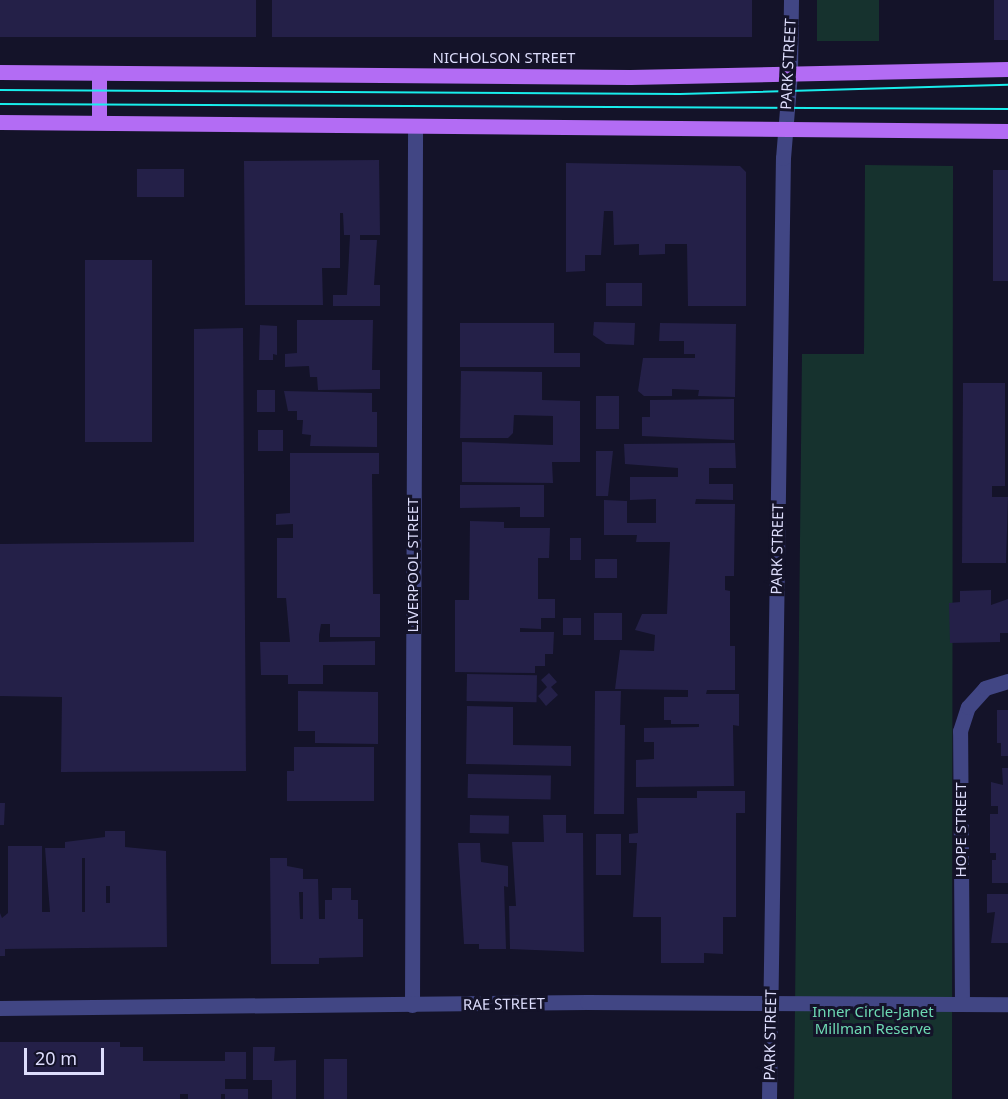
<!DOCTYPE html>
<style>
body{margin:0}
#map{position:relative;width:1008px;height:1099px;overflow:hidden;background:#141329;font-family:"Noto Sans",sans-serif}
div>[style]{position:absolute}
.green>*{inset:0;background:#16322e;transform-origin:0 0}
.building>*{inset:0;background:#242048;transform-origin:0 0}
.minor>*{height:15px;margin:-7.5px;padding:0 7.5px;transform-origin:7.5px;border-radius:7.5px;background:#414684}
.major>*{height:15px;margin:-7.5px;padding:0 7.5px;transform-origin:7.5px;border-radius:7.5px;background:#b36cf4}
.tram>*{height:1.5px;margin:-0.75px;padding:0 0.75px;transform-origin:0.75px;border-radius:0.75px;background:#18edec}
span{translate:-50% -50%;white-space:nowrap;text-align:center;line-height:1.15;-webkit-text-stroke:6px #141329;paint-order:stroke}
.street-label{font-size:15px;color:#ddddfc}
.park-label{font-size:15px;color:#6dd8b2}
.scale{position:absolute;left:24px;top:1048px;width:80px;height:27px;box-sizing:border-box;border:3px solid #ddddfc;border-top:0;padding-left:8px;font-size:18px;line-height:21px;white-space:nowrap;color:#ddddfc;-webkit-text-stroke:4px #141329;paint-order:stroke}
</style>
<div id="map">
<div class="green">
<div style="left:817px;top:0;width:62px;height:41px"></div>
<div style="clip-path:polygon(865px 165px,953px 166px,952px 1099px,794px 1099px,802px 354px,864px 354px)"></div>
</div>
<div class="building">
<div style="left:0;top:0;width:256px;height:37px"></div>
<div style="left:272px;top:0;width:480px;height:37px"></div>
<div style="left:994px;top:0;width:14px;height:40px"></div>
<div style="clip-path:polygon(379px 160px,380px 235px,360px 235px,360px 240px,377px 240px,374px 285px,380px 285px,380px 306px,333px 306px,333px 295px,347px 295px,350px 235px,344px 235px,343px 213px,340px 213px,340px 268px,322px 268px,323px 305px,245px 305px,244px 161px)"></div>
<div style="clip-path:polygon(566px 163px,740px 166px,746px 172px,746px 306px,688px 306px,687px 244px,665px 244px,665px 254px,639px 255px,639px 244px,614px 245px,613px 211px,604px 211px,601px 255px,585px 255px,585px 271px,566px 272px)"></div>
<div style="left:137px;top:169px;width:47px;height:28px"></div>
<div style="left:993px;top:170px;width:15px;height:111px"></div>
<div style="left:85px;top:260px;width:67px;height:182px"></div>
<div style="left:606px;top:283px;width:36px;height:23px"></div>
<div style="clip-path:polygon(297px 320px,373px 320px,372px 370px,380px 370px,380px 389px,318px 390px,317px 377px,310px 377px,309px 366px,285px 367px,285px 354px,297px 353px)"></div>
<div style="clip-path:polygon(594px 322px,635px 323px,634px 345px,606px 344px,593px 335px)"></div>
<div style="clip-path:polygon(460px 323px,554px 323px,554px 353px,580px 353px,580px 367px,460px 367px)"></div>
<div style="clip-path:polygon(660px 323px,736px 324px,735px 397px,698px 396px,699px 390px,672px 389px,672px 396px,644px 396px,638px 391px,643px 358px,695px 358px,695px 354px,684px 354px,684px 341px,659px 341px)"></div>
<div style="clip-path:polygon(260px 325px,277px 326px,277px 355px,273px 354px,273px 360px,259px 360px)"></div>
<div style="clip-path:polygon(243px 328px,246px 771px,61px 772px,62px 697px,0 696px,0 544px,194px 542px,194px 329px)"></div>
<div style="clip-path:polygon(461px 371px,542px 372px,542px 400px,580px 401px,580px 462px,552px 462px,553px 483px,462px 482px,462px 442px,553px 445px,553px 416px,514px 415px,513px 433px,508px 438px,460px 438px)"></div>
<div style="clip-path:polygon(963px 383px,1005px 383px,1005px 486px,992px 486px,992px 497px,1008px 497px,1006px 563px,962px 563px)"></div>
<div style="left:257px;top:390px;width:18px;height:22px"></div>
<div style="clip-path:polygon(284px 391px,372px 393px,372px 412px,377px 412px,377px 447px,310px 446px,311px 435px,302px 434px,303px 420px,297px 420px,297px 411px,288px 411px)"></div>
<div style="left:596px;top:396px;width:23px;height:33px"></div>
<div style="clip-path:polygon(734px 399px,734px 440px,642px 436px,642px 417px,650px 417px,650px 400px)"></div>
<div style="left:258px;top:430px;width:25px;height:21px"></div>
<div style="clip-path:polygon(735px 443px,736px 468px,709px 468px,709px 484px,733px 484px,733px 500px,696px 499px,695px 504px,735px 504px,734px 576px,725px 576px,725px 590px,730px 591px,730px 646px,735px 646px,735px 690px,707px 690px,706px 694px,739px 694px,739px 726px,733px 725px,734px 786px,636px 787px,636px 760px,654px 759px,654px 742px,644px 742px,644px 728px,699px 727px,699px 724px,671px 724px,671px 720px,664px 720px,664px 697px,688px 697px,688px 690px,615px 689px,620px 650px,654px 651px,655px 635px,635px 630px,642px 614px,667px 614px,670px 542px,636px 542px,637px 535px,604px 535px,604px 500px,627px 501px,627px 523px,656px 523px,656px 499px,630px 500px,630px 477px,678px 477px,678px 468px,625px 464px,624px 444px)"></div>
<div style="clip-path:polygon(596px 451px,613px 451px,608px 496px,596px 496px)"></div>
<div style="clip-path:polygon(290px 453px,379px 453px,379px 474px,372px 474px,373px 594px,380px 594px,380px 637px,330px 637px,330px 624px,321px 624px,319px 635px,319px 642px,375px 641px,375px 665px,323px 665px,323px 684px,288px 684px,288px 675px,261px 675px,260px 642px,290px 642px,286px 598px,277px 598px,277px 538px,293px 538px,293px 524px,276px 525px,276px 514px,290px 513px)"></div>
<div style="clip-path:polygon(460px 485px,544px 485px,544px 517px,520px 517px,520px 507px,460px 508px)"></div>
<div style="clip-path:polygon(470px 521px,504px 522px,504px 528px,550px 528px,549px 558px,538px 558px,538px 599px,555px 599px,555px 618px,541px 618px,541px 629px,520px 628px,520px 632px,554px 632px,553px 654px,545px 654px,545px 666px,535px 666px,535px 673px,455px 672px,455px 600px,469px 600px)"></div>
<div style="left:570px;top:538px;width:11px;height:22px"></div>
<div style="left:595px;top:559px;width:22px;height:19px"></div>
<div style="clip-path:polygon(991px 590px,991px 605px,1008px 599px,1008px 633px,1000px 633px,1000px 642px,950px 643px,949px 603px,960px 602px,960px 591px)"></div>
<div style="left:594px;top:613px;width:28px;height:27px"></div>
<div style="left:563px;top:618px;width:18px;height:17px"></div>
<div style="clip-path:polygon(549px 673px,557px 682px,551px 687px,558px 695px,546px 706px,538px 696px,547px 687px,541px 680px)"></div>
<div style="left:467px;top:674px;width:70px;height:27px;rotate:1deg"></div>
<div style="clip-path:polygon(298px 691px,378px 692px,378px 744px,315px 743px,315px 731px,298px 731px)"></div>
<div style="clip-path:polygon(595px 691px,621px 691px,620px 725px,625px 725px,624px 814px,594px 814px)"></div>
<div style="clip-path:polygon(467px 706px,513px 707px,513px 745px,571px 746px,571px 766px,466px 764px)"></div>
<div style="clip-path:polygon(997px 710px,1008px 710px,1008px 756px,1001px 756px,1001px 743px,997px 743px)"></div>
<div style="clip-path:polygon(294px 747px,374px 747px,374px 801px,287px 801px,287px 771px,294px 771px)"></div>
<div style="clip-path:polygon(1002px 768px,1008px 768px,1008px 883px,992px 883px,992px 860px,996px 860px,996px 853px,990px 853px,990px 814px,998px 814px,998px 806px,991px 806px,991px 782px,1003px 785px)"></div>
<div style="left:468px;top:774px;width:83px;height:24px;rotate:1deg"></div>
<div style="clip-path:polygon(697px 791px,745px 791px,745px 813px,736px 813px,736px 917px,723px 917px,723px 954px,704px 953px,704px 963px,661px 963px,661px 917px,633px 917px,637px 843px,629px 843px,629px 834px,638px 833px,637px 798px,697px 798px)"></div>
<div style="clip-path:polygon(0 803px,5px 803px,4px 825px,0 825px)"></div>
<div style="left:470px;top:815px;width:39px;height:18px;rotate:1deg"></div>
<div style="clip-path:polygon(543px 815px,566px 815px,566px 833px,583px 833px,584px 952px,510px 949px,509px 906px,516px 906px,512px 842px,544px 842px)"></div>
<div style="clip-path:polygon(evenodd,105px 831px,125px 831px,125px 847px,166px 851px,167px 947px,5px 949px,5px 956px,0 956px,0 913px,2px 918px,8px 913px,8px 846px,42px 846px,42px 912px,50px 912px,45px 848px,65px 848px,65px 842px,105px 837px,105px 831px,82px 858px,85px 858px,85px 912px,82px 912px,82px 858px,105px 831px,106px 886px,110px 886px,110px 903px,106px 903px,106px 886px)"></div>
<div style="left:596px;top:834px;width:25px;height:41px"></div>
<div style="clip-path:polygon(458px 843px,480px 843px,481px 862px,508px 866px,508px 887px,504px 886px,506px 949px,479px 949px,479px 944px,464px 944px)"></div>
<div style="clip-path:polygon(evenodd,270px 858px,287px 858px,287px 866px,303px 869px,303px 879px,318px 879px,319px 919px,325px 919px,325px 900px,332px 900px,332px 888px,351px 888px,351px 900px,358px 900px,358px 919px,363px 919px,363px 957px,319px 958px,319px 964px,271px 964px,270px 858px,299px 892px,303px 892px,303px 919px,300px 919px,299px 892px)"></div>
<div style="clip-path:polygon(987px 894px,1008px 894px,1008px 943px,991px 943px,995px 912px,987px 913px)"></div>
<div style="clip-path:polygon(0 1042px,120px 1042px,120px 1047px,143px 1047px,143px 1061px,225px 1061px,225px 1052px,246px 1052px,246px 1079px,225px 1079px,225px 1089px,248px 1089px,248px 1099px,225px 1099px,225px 1094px,221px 1094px,221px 1099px,188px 1099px,188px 1094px,180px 1094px,180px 1099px,0 1099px)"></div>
<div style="clip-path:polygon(253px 1047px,275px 1047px,274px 1061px,296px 1060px,296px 1099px,272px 1099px,272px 1080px,253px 1080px)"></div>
<div style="left:324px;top:1059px;width:23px;height:40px"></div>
</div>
<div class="minor">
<div style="left:962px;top:1004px;width:273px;rotate:-90.4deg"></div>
<div style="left:960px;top:731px;width:25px;rotate:-72deg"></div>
<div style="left:968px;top:707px;width:25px;rotate:-48deg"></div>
<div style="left:985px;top:688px;width:24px;rotate:-17deg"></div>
<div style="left:412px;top:1005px;width:879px;rotate:-89.8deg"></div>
<div style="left:0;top:1008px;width:587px;rotate:-0.59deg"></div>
<div style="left:587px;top:1002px;width:421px;rotate:0.3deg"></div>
<div style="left:769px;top:1099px;width:941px;rotate:-89.15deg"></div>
<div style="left:783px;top:158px;width:86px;rotate:-85.3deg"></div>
<div style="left:790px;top:72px;width:72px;rotate:-89.2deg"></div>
</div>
<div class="major">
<div style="left:0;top:72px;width:630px;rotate:0.45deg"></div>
<div style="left:630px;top:77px;width:378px;rotate:-1.2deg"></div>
<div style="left:99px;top:74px;width:48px;rotate:90deg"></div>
<div style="left:0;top:122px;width:1008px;rotate:0.51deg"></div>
</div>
<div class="tram">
<div style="left:0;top:90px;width:680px;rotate:0.34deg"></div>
<div style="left:680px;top:94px;width:328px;rotate:-1.6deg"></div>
<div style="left:0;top:104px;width:1008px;rotate:0.28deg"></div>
</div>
<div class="street-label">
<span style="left:504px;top:58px">NICHOLSON STREET</span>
<span style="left:788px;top:64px;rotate:-87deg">PARK STREET</span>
<span style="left:777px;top:549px;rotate:-89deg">PARK STREET</span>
<span style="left:413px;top:565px;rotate:-90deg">LIVERPOOL STREET</span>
<span style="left:961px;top:830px;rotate:-90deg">HOPE STREET</span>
<span style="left:504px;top:1004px;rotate:-1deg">RAE STREET</span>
<span style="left:770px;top:1035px;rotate:-89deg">PARK STREET</span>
</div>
<div class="park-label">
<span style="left:873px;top:1020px">Inner Circle-Janet<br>Millman Reserve</span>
</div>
<div class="scale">20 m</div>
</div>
